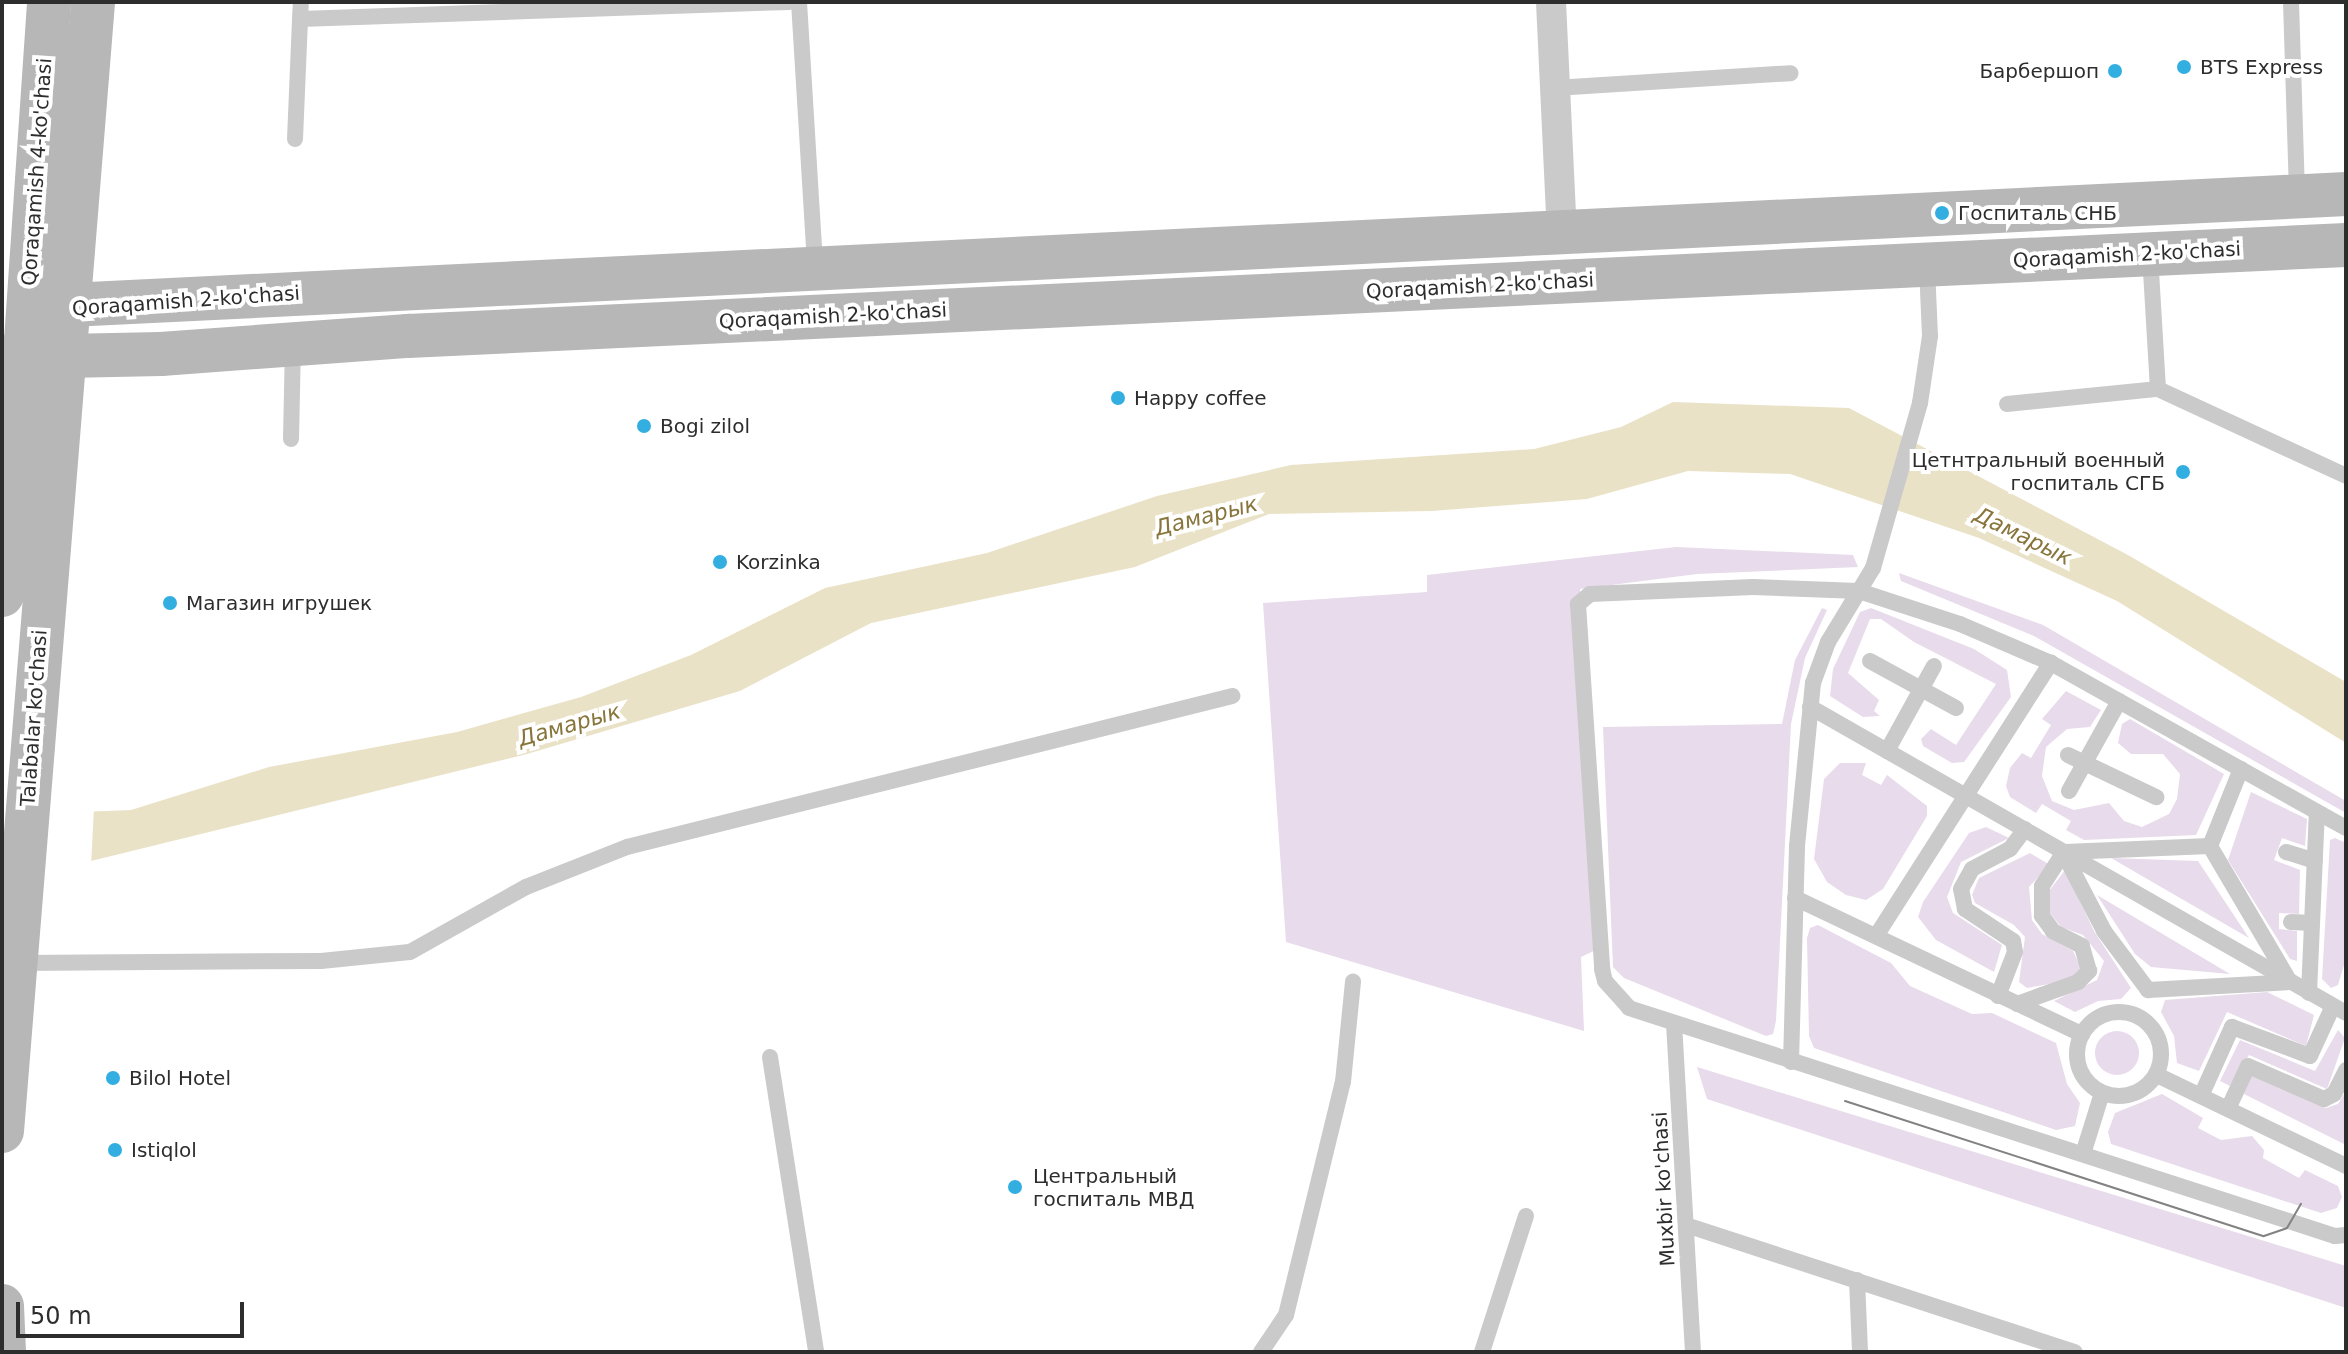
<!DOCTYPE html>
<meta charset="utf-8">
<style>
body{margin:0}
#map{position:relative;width:2348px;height:1354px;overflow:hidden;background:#fff;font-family:"DejaVu Sans",sans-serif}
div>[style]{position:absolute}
.green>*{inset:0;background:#e8dbeb}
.round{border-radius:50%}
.water>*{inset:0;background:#eae2c7}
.pier>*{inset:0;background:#fff;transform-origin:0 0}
.lane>*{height:16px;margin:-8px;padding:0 8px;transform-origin:8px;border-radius:8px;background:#cacaca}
.lane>.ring{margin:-8px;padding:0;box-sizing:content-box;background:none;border:16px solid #cacaca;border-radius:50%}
.street>*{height:30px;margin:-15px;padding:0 15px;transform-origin:15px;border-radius:15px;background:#cacaca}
.secondary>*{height:44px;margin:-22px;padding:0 22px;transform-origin:22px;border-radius:22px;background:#b7b7b7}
.tram>*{height:2px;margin:-1px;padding:0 1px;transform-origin:1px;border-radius:1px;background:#828282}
.dots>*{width:22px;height:22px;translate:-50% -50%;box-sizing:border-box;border:4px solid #fff;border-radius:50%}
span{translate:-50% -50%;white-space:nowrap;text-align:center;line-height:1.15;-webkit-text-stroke:8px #fff;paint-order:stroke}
.poi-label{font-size:20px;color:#2d2d2d}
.left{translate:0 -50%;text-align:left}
.right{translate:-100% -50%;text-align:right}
.street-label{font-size:20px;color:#2d2d2d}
.water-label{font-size:22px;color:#88753b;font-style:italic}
.frame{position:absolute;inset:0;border:4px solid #2d2d2d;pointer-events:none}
.scale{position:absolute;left:16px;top:1302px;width:228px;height:36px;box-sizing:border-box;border:4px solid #2d2d2d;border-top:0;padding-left:10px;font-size:24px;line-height:28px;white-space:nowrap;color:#2d2d2d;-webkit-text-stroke:6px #fff;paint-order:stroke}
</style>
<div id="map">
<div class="green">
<div style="clip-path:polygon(1676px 547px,1853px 555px,1858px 567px,1697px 574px,1580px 589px,1598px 949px,1581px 957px,1584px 1031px,1286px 942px,1263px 603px,1427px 592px,1427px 575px)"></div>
<div style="clip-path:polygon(1899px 573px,2043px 625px,2346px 801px,2346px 813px,2034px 636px,1901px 581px)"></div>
<div style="clip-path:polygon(1822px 608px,1827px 610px,1805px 658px,1791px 724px,1776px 1021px,1773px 1034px,1766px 1036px,1624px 978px,1613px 967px,1603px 727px,1782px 724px,1795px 660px)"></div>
<div style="clip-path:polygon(1871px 608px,1974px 649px,2007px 670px,2011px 697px,1964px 762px,1952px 763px,1923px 746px,1921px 739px,1931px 729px,1956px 745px,1996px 684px,1914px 642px,1881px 619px,1870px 619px,1848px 673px,1879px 700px,1874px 711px,1880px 716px,1863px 717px,1830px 696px,1833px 669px,1860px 612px)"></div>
<div style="clip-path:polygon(2066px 691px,2101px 710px,2090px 727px,2067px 729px,2046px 747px,2042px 776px,2052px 801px,2074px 810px,2109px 803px,2124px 821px,2142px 827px,2169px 814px,2177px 799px,2180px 774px,2163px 754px,2131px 754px,2118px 743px,2122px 724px,2130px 719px,2224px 774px,2196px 835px,2084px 840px,2066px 830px,2071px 821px,2042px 804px,2036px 813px,2010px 797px,2006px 786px,2010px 768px,2022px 753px,2031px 758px,2051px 725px,2042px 719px)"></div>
<div style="clip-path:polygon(1840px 763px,1866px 763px,1862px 775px,1881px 785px,1887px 775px,1927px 806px,1927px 816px,1883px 889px,1866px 900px,1846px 895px,1827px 882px,1814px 859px,1824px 779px)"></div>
<div style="clip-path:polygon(2251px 792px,2307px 819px,2305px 846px,2282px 838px,2274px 860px,2300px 870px,2299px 914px,2279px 913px,2279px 929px,2297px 931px,2297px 961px,2290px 959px,2228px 860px)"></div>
<div style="clip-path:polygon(1986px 827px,2009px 838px,1961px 862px,1947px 897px,1953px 913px,2002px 945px,1994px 972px,1936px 940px,1918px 917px,1923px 902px,1969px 833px)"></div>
<div style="clip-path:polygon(2335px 838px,2346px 843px,2346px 958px,2338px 985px,2331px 988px,2322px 979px,2330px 840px)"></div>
<div style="clip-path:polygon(2030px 853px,2050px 865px,2029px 887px,2032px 920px,2042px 934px,2073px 951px,2081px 968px,2072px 980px,2027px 988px,2019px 982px,2025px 937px,2014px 925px,1975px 903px,1972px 895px,1979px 878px)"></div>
<div style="clip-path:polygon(2111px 858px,2198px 861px,2249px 938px)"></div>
<div style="clip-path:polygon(2065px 870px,2094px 931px,2131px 988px,2121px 999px,2098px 1001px,2075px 1012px,2054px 1001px,2097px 980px,2104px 961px,2083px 935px,2061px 927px,2050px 913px,2049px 891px)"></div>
<div style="clip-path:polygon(2097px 895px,2230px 974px,2151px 967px,2135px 954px)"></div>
<div style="clip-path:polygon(1818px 925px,1891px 963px,1910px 986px,1972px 1014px,1992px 1013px,2056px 1043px,2067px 1084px,2080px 1103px,2075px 1126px,2056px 1130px,1814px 1048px,1809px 1036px,1807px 938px,1810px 928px)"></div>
<div style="clip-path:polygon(2267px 992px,2314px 1015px,2306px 1046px,2227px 1012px,2199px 1071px,2177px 1063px,2174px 1036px,2161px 1012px,2165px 1000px)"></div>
<div style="clip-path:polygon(2338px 1030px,2345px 1038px,2327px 1089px,2249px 1055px,2230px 1086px,2220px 1081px,2240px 1040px,2315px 1071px)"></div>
<div class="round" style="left:2095px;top:1031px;width:44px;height:44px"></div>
<div style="clip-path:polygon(1697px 1067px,2346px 1266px,2346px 1308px,1707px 1099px)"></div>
<div style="clip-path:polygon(2251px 1073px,2326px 1108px,2338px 1104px,2346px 1091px,2346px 1145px,2244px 1094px)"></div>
<div style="clip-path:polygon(2162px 1094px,2203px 1118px,2198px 1128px,2221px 1140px,2252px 1136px,2264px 1150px,2263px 1158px,2299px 1178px,2305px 1170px,2338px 1186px,2342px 1197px,2337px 1208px,2321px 1213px,2111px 1144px,2108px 1132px,2115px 1113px)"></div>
</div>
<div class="water">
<div style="clip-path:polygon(1673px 402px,1849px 408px,2128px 555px,2346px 682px,2346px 743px,2117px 601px,1979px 538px,1790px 474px,1688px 471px,1587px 499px,1432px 511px,1269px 514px,1135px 567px,871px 623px,740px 691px,527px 754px,91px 861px,2px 815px,131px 810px,269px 767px,457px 732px,581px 697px,691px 655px,825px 588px,987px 553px,1157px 496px,1291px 465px,1534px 449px,1621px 427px)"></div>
</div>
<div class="pier">
<div style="left:94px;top:808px;width:57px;height:92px;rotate:93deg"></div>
</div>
<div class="lane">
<div style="left:799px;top:2px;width:265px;rotate:86.5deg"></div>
<div style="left:2291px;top:2px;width:193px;rotate:88.2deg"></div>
<div style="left:300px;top:19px;width:17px;rotate:-87deg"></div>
<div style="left:1555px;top:88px;width:236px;rotate:-3.6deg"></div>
<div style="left:295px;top:139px;width:120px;rotate:-87.6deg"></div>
<div style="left:300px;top:19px;width:490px;rotate:-2deg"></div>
<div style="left:2158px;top:389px;width:207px;rotate:24.8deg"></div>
<div style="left:2007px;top:404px;width:152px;rotate:-5.7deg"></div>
<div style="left:2158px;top:389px;width:133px;rotate:-93.4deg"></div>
<div style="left:291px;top:439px;width:94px;rotate:-88.8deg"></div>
<div style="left:1870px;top:661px;width:98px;rotate:28.7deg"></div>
<div style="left:1810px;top:707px;width:617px;rotate:29.72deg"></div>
<div style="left:1887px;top:751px;width:97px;rotate:-61.1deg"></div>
<div style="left:2068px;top:755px;width:98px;rotate:25.5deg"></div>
<div style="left:2069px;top:791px;width:103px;rotate:-60.9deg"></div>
<div style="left:2346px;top:828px;width:338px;rotate:-150.8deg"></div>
<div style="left:2051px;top:663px;width:99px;rotate:-156.8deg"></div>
<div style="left:1960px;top:624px;width:106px;rotate:-161.9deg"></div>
<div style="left:1859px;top:591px;width:106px;rotate:-177.8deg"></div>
<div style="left:1753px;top:587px;width:163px;rotate:177.5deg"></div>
<div style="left:1590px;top:594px;width:16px;rotate:140deg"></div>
<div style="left:1578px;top:604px;width:366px;rotate:86.2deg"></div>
<div style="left:1602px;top:969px;width:12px;rotate:76deg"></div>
<div style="left:1605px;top:981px;width:36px;rotate:48deg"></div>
<div style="left:1629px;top:1008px;width:742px;rotate:17.9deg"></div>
<div style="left:2335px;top:1236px;width:11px;rotate:-5deg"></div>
<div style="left:2210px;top:846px;width:83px;rotate:-68.1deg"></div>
<div style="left:2065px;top:852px;width:145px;rotate:-2.4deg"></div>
<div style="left:2286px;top:852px;width:30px;rotate:17deg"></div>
<div style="left:2064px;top:854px;width:87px;rotate:62.5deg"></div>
<div style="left:2104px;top:931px;width:74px;rotate:53.3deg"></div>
<div style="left:1795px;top:898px;width:318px;rotate:25.4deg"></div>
<div style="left:2291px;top:922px;width:21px;rotate:3deg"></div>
<div style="left:1878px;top:933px;width:321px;rotate:-57.4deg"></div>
<div style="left:17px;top:963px;width:304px;rotate:-0.4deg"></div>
<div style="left:321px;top:961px;width:89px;rotate:-5.8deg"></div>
<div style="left:410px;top:952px;width:133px;rotate:-29.3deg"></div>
<div style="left:526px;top:887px;width:109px;rotate:-21.6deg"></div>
<div style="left:627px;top:847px;width:624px;rotate:-14.01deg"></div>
<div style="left:2148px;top:990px;width:142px;rotate:-3.2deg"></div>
<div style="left:2290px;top:982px;width:158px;rotate:-120.5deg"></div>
<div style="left:2309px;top:993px;width:181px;rotate:-87.5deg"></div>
<div style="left:1998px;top:996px;width:47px;rotate:-68.9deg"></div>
<div style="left:2015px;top:952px;width:11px;rotate:-100deg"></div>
<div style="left:2013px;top:941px;width:58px;rotate:-146.3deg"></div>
<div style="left:1965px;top:909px;width:20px;rotate:-101deg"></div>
<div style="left:1961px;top:889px;width:23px;rotate:-61deg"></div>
<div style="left:1972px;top:869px;width:43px;rotate:-27.8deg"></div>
<div style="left:2010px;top:849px;width:25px;rotate:-53deg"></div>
<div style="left:2017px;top:1004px;width:65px;rotate:-19.8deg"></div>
<div style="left:2078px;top:982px;width:16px;rotate:-45deg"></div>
<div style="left:2089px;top:971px;width:26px;rotate:-106deg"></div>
<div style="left:2082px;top:946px;width:33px;rotate:-153deg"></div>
<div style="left:2053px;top:931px;width:19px;rotate:-126deg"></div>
<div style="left:2042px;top:916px;width:30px;rotate:-90deg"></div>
<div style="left:2042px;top:886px;width:40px;rotate:-57.1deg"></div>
<div class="ring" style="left:2077px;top:1012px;width:68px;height:68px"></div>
<div style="left:1674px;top:1023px;width:330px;rotate:86.7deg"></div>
<div style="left:770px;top:1057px;width:299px;rotate:81.1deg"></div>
<div style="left:1791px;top:1062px;width:216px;rotate:-88.4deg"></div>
<div style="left:1797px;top:846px;width:164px;rotate:-84.4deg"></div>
<div style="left:1813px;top:683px;width:44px;rotate:-69.9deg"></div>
<div style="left:1828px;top:642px;width:87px;rotate:-58.7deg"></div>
<div style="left:1873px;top:568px;width:172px;rotate:-74.1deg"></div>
<div style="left:1920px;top:403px;width:68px;rotate:-81.5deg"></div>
<div style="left:1930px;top:336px;width:69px;rotate:-92.5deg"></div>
<div style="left:2157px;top:1075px;width:210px;rotate:25.7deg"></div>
<div style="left:2201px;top:1096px;width:76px;rotate:-65.8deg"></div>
<div style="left:2232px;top:1027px;width:83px;rotate:20.4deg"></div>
<div style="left:2310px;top:1056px;width:55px;rotate:-65.3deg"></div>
<div style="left:2228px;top:1109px;width:47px;rotate:-65.1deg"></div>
<div style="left:2248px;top:1066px;width:83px;rotate:23.5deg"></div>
<div style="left:2324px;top:1099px;width:11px;rotate:-27deg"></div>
<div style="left:2334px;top:1094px;width:27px;rotate:-63deg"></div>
<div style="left:2083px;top:1154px;width:64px;rotate:-72.7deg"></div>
<div style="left:1686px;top:1225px;width:409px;rotate:18.1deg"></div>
<div style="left:1857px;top:1280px;width:72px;rotate:87.6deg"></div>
<div style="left:1261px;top:1352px;width:45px;rotate:-56deg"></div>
<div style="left:1286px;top:1315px;width:240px;rotate:-76.3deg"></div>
<div style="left:1343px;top:1082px;width:101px;rotate:-84.3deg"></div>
<div style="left:1482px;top:1352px;width:143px;rotate:-72.1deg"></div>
</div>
<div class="street">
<div style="left:1551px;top:2px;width:230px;rotate:87.3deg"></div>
</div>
<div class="secondary">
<div style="left:26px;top:341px;width:56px;rotate:-39.9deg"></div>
<div style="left:69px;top:305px;width:2280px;rotate:-2.79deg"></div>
<div style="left:26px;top:341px;width:42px;rotate:21deg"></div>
<div style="left:65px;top:356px;width:96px;rotate:-1.2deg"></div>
<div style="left:161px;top:354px;width:248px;rotate:-4.2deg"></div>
<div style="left:408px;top:336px;width:1940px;rotate:-2.69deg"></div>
<div style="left:2px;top:595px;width:255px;rotate:-84.6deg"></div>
<div style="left:26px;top:341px;width:340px;rotate:-86.1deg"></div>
<div style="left:2px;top:1131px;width:1133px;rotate:-85.39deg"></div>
<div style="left:2px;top:1306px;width:46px;rotate:87.5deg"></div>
</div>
<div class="tram">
<div style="left:1845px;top:1101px;width:440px;rotate:17.9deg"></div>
<div style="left:2264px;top:1236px;width:24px;rotate:-19deg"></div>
<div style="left:2287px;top:1228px;width:28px;rotate:-60deg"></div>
</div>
<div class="dots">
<div style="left:2184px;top:67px;background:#33aee1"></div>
<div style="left:2115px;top:71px;background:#33aee1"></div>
<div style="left:1942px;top:213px;background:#33aee1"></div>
<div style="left:1118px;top:398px;background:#33aee1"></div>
<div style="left:644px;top:426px;background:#33aee1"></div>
<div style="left:2183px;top:472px;background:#33aee1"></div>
<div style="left:720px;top:562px;background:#33aee1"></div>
<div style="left:170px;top:603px;background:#33aee1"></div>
<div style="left:113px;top:1078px;background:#33aee1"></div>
<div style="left:115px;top:1150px;background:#33aee1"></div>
<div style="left:1015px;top:1187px;background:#33aee1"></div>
</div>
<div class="poi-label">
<span class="left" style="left:2200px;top:67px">BTS Express</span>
<span class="right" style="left:2099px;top:71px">Барбершоп</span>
<span class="left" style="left:1958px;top:213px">Госпиталь СНБ</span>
<span class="left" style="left:1134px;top:398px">Happy coffee</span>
<span class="left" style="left:660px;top:426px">Bogi zilol</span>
<span class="right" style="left:2165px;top:472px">Цетнтральный военный<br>госпиталь СГБ</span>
<span class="left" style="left:736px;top:562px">Korzinka</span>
<span class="left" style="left:186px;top:603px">Магазин игрушек</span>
<span class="left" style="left:129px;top:1078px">Bilol Hotel</span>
<span class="left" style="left:131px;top:1150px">Istiqlol</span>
<span class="left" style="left:1033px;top:1188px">Центральный<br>госпиталь МВД</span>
</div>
<div class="street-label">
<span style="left:37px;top:172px;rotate:-86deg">Qoraqamish 4-ko'chasi</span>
<span style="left:2127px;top:255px;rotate:-3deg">Qoraqamish 2-ko'chasi</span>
<span style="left:1480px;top:286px;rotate:-3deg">Qoraqamish 2-ko'chasi</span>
<span style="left:186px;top:301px;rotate:-4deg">Qoraqamish 2-ko'chasi</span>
<span style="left:833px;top:316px;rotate:-3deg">Qoraqamish 2-ko'chasi</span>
<span style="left:34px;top:718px;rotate:-86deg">Talabalar ko'chasi</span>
<span style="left:1664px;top:1189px;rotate:-93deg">Muxbir ko'chasi</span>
</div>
<div class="water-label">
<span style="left:1206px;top:516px;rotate:-14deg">Дамарык</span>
<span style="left:2023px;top:536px;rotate:26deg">Дамарык</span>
<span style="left:569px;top:725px;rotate:-16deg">Дамарык</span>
</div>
<div class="frame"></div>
<div class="scale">50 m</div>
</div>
